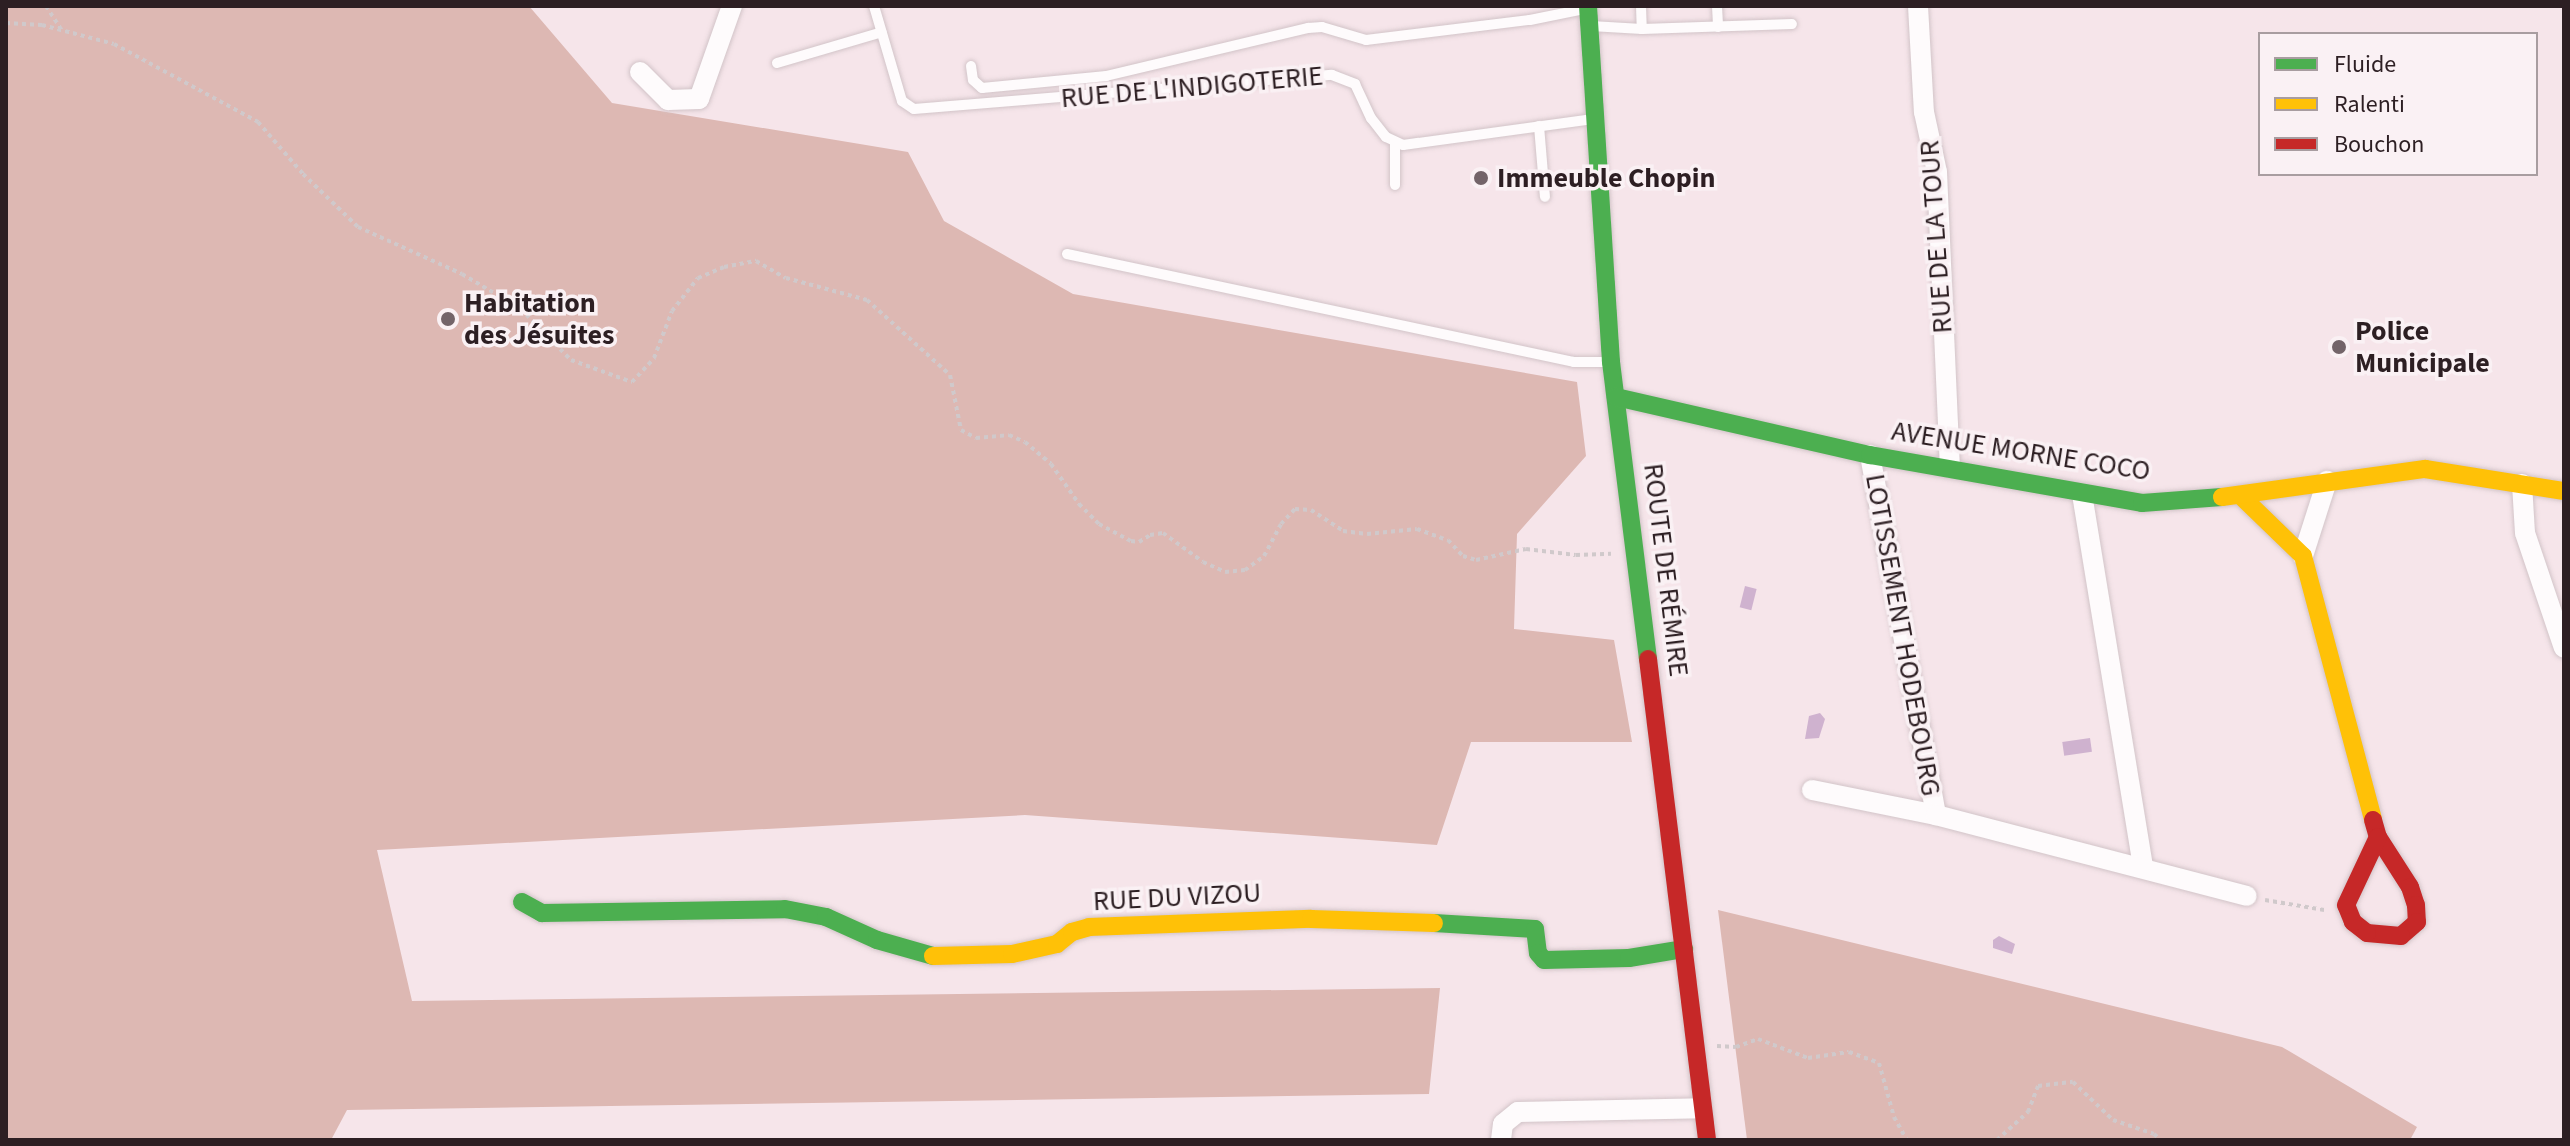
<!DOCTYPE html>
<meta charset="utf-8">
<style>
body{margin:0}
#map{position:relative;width:2570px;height:1146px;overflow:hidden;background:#f6e5ea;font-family:"Source Sans 3",sans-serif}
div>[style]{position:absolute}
.forest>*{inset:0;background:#ddb8b3}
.water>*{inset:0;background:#cfb2cf;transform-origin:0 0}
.path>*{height:4px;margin-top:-2px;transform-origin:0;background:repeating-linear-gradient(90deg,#d0c9cb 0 4px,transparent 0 8px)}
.roads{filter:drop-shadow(0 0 2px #d2c4c8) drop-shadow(0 0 2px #d2c4c8)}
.lane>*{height:10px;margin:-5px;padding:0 5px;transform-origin:5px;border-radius:5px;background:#fefbfc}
.street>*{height:20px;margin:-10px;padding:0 10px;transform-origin:10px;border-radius:10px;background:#fefbfc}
.fast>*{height:18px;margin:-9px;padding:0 9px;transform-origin:9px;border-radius:9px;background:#4caf50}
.slow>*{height:18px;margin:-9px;padding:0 9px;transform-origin:9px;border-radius:9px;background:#ffc107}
.jam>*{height:18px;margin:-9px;padding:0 9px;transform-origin:9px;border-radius:9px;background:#c62828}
.dots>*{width:22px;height:22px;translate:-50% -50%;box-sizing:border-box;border:4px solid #faf1f4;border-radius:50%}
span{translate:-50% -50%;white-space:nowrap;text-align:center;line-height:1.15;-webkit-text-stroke:7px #faf1f4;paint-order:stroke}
.street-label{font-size:28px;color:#2d1f23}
.poi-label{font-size:28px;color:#2d1f23;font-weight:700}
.left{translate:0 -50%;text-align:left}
.frame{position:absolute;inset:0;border:8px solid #2d1f23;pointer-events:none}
.legend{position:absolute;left:2258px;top:32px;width:280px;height:144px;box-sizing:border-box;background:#faf1f4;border:2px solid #a89da0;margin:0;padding:10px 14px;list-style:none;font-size:24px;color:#2d1f23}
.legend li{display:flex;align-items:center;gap:16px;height:40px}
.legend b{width:40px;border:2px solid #a89da0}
</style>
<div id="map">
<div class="forest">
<div style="clip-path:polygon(6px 6px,529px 6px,612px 103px,908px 152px,944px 221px,1073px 294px,1577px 382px,1586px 456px,1517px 534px,1514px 629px,1614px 640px,1632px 742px,1471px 742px,1437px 845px,1025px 815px,377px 850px,412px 1001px,1440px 988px,1429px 1094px,347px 1110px,331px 1140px,6px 1140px)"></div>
<div style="clip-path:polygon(1718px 910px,2282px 1047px,2417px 1127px,2410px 1140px,1747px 1140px)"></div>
</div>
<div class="water">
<div style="left:1745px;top:586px;width:12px;height:22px;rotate:14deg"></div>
<div style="clip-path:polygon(1820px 713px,1825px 719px,1819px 738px,1805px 739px,1809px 716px)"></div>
<div style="left:2090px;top:738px;width:14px;height:28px;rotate:82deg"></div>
<div style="clip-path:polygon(1999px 936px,2015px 944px,2012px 954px,1993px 948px,1993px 940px)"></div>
</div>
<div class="path">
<div style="left:46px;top:6px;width:31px;rotate:57deg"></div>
<div style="left:6px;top:23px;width:36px;rotate:3deg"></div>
<div style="left:42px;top:25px;width:74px;rotate:14.8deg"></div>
<div style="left:114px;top:44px;width:164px;rotate:28.4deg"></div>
<div style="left:258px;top:122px;width:69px;rotate:49.1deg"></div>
<div style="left:303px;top:174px;width:76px;rotate:43.9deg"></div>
<div style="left:358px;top:227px;width:114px;rotate:24.3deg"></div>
<div style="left:462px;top:274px;width:69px;rotate:30.7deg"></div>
<div style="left:521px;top:309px;width:71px;rotate:45.6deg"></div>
<div style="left:571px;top:360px;width:65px;rotate:19.8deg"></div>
<div style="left:632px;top:382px;width:33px;rotate:-47deg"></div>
<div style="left:654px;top:358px;width:50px;rotate:-69deg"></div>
<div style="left:672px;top:311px;width:42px;rotate:-51.8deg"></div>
<div style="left:698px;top:278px;width:28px;rotate:-23deg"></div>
<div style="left:724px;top:267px;width:33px;rotate:-11deg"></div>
<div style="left:756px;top:261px;width:34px;rotate:30deg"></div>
<div style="left:786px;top:278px;width:84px;rotate:15.2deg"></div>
<div style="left:867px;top:300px;width:112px;rotate:42.1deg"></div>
<div style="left:950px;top:375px;width:56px;rotate:78.7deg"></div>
<div style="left:961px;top:430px;width:17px;rotate:28deg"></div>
<div style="left:976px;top:438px;width:33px;rotate:-5deg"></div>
<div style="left:1009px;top:435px;width:17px;rotate:24deg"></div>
<div style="left:1025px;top:442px;width:34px;rotate:40deg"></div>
<div style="left:1051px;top:464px;width:49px;rotate:55deg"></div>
<div style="left:1079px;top:504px;width:28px;rotate:45deg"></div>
<div style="left:1099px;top:524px;width:36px;rotate:28deg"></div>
<div style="left:1131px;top:541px;width:8px;rotate:7deg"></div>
<div style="left:1139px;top:542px;width:13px;rotate:-32deg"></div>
<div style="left:1150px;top:535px;width:13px;rotate:-9deg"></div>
<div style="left:1163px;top:533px;width:49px;rotate:35.9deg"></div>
<div style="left:1203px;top:562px;width:24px;rotate:24deg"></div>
<div style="left:1225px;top:572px;width:20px;rotate:-6deg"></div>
<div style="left:1245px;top:570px;width:24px;rotate:-36deg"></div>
<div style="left:1264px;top:556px;width:36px;rotate:-62deg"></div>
<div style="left:1281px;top:524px;width:21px;rotate:-47deg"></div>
<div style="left:1295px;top:509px;width:16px;rotate:4deg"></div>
<div style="left:1311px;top:510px;width:38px;rotate:33deg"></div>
<div style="left:1343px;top:531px;width:24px;rotate:7deg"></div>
<div style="left:1367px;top:534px;width:50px;rotate:-5.7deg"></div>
<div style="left:1417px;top:529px;width:33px;rotate:20deg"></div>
<div style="left:1448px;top:540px;width:22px;rotate:47deg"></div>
<div style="left:1463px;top:556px;width:14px;rotate:17deg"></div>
<div style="left:1476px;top:560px;width:51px;rotate:-12.4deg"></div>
<div style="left:1526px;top:549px;width:50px;rotate:6.8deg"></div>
<div style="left:1576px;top:555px;width:35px;rotate:-2deg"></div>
<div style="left:2265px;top:900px;width:60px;rotate:9.6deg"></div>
<div style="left:1717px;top:1046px;width:19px;rotate:3deg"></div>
<div style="left:1736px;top:1047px;width:23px;rotate:-20deg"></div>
<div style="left:1758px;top:1039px;width:53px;rotate:20.8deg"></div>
<div style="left:1808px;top:1058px;width:41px;rotate:-8.3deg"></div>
<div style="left:1849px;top:1052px;width:32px;rotate:20deg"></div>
<div style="left:1879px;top:1063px;width:56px;rotate:74.5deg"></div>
<div style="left:1894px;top:1117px;width:26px;rotate:61deg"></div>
<div style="left:1997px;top:1140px;width:42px;rotate:-42.1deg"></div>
<div style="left:2028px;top:1112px;width:28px;rotate:-69deg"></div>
<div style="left:2038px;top:1086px;width:35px;rotate:-7deg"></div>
<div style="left:2073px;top:1082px;width:55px;rotate:43.5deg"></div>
<div style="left:2113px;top:1120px;width:43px;rotate:18.9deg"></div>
<div style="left:2154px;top:1134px;width:9px;rotate:41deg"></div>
</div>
<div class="roads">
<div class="lane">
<div style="left:874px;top:6px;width:99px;rotate:73.6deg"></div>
<div style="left:902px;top:101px;width:14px;rotate:34deg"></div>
<div style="left:914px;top:109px;width:419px;rotate:-4.7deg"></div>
<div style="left:1332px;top:75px;width:25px;rotate:21deg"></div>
<div style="left:1355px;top:84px;width:38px;rotate:65deg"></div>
<div style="left:1371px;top:118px;width:24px;rotate:52deg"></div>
<div style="left:1386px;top:137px;width:19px;rotate:25deg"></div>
<div style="left:1403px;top:145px;width:192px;rotate:-7.8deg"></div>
<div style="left:1641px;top:6px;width:23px;rotate:88deg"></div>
<div style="left:1717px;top:6px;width:21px;rotate:87deg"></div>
<div style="left:1591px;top:26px;width:51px;rotate:3.4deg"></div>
<div style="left:1642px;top:29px;width:150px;rotate:-1.9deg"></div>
<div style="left:777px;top:63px;width:109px;rotate:-16.4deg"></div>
<div style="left:971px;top:66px;width:14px;rotate:82deg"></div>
<div style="left:973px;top:80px;width:12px;rotate:42deg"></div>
<div style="left:982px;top:88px;width:125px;rotate:-5.5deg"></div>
<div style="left:1106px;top:76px;width:208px;rotate:-13.4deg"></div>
<div style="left:1308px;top:28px;width:14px;rotate:-4deg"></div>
<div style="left:1322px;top:27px;width:46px;rotate:16.5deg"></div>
<div style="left:1366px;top:40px;width:165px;rotate:-7deg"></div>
<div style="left:1530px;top:20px;width:55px;rotate:-11.5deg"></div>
<div style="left:1539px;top:126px;width:71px;rotate:85.2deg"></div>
<div style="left:1395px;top:142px;width:43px;rotate:90deg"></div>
<div style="left:1067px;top:254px;width:518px;rotate:12.03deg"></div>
<div style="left:1574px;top:362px;width:35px"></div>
</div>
<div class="street">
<div style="left:1918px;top:6px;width:106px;rotate:86.8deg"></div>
<div style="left:1924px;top:112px;width:61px;rotate:77.8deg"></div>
<div style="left:1937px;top:172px;width:296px;rotate:87.5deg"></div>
<div style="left:640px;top:72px;width:40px;rotate:45deg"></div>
<div style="left:668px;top:100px;width:31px;rotate:-2deg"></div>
<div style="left:699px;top:99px;width:99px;rotate:-70.5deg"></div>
<div style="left:1870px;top:455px;width:366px;rotate:79.6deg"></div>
<div style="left:2522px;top:484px;width:49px;rotate:86.5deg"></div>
<div style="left:2525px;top:533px;width:121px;rotate:71.3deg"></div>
<div style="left:2082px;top:494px;width:378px;rotate:80.7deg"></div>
<div style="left:2303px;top:556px;width:79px;rotate:-72.3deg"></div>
<div style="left:1812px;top:790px;width:126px;rotate:11.4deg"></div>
<div style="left:1936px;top:815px;width:321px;rotate:14.6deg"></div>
<div style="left:1501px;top:1140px;width:16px;rotate:-83deg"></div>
<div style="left:1503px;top:1124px;width:19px;rotate:-39deg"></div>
<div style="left:1518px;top:1112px;width:184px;rotate:-1.2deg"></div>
</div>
<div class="fast">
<div style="left:1588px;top:6px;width:357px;rotate:86.3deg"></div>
<div style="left:1611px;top:362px;width:299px;rotate:82.9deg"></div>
<div style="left:1616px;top:397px;width:261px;rotate:12.9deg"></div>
<div style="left:1870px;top:455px;width:276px;rotate:10deg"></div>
<div style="left:2142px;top:503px;width:80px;rotate:-4.3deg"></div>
<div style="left:522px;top:902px;width:23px;rotate:29deg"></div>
<div style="left:542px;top:913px;width:243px;rotate:-0.9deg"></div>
<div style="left:785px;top:909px;width:42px;rotate:11deg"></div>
<div style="left:826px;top:917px;width:56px;rotate:24.3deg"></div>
<div style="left:877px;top:940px;width:58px;rotate:15.9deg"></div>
<div style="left:1434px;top:923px;width:101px;rotate:3.4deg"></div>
<div style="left:1535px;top:929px;width:24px;rotate:83deg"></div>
<div style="left:1538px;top:953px;width:9px;rotate:49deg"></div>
<div style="left:1544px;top:960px;width:85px;rotate:-1.3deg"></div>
<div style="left:1629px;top:958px;width:56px;rotate:-9.3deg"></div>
</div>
<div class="slow">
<div style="left:2241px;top:496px;width:86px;rotate:44.1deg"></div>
<div style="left:2303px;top:556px;width:273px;rotate:75.1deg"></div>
<div style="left:2222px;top:497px;width:205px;rotate:-7.9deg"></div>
<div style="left:2425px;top:469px;width:141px;rotate:9deg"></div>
<div style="left:933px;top:956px;width:79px;rotate:-1.5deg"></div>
<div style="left:1012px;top:954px;width:46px;rotate:-12.5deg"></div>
<div style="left:1057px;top:944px;width:19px;rotate:-39deg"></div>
<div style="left:1072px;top:932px;width:18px;rotate:-16deg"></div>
<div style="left:1089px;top:927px;width:222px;rotate:-2.1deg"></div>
<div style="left:1311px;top:919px;width:123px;rotate:1.9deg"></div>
</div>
<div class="jam">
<div style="left:1648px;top:659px;width:485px;rotate:83deg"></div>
<div style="left:2373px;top:820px;width:18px;rotate:74deg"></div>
<div style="left:2378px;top:837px;width:59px;rotate:57.4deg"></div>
<div style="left:2410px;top:887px;width:19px;rotate:72deg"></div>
<div style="left:2416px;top:905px;width:17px;rotate:87deg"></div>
<div style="left:2417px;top:922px;width:21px;rotate:139deg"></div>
<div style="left:2401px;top:936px;width:34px;rotate:-175deg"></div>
<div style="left:2367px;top:933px;width:18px;rotate:-142deg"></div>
<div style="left:2353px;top:922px;width:18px;rotate:-112deg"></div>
<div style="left:2346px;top:905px;width:75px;rotate:-64.8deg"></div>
</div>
</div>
<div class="dots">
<div style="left:1481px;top:178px;background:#736469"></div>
<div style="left:448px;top:319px;background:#736469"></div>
<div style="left:2339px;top:347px;background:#736469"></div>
</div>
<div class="street-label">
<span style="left:1192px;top:87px;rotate:-5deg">RUE DE L'INDIGOTERIE</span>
<span style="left:1936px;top:237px;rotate:-94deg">RUE DE LA TOUR</span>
<span style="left:2021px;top:451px;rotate:9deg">AVENUE MORNE COCO</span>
<span style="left:1666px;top:570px;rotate:83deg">ROUTE DE RÉMIRE</span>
<span style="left:1903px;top:635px;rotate:80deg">LOTISSEMENT HODEBOURG</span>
<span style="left:1177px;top:897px;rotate:-3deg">RUE DU VIZOU</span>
</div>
<div class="poi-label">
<span class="left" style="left:1497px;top:178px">Immeuble Chopin</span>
<span class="left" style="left:464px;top:319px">Habitation<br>des Jésuites</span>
<span class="left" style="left:2355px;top:347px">Police<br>Municipale</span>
</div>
<div class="frame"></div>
<ul class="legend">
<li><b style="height:10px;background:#4caf50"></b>Fluide</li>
<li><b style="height:10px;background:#ffc107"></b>Ralenti</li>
<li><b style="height:10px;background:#c62828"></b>Bouchon</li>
</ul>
</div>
